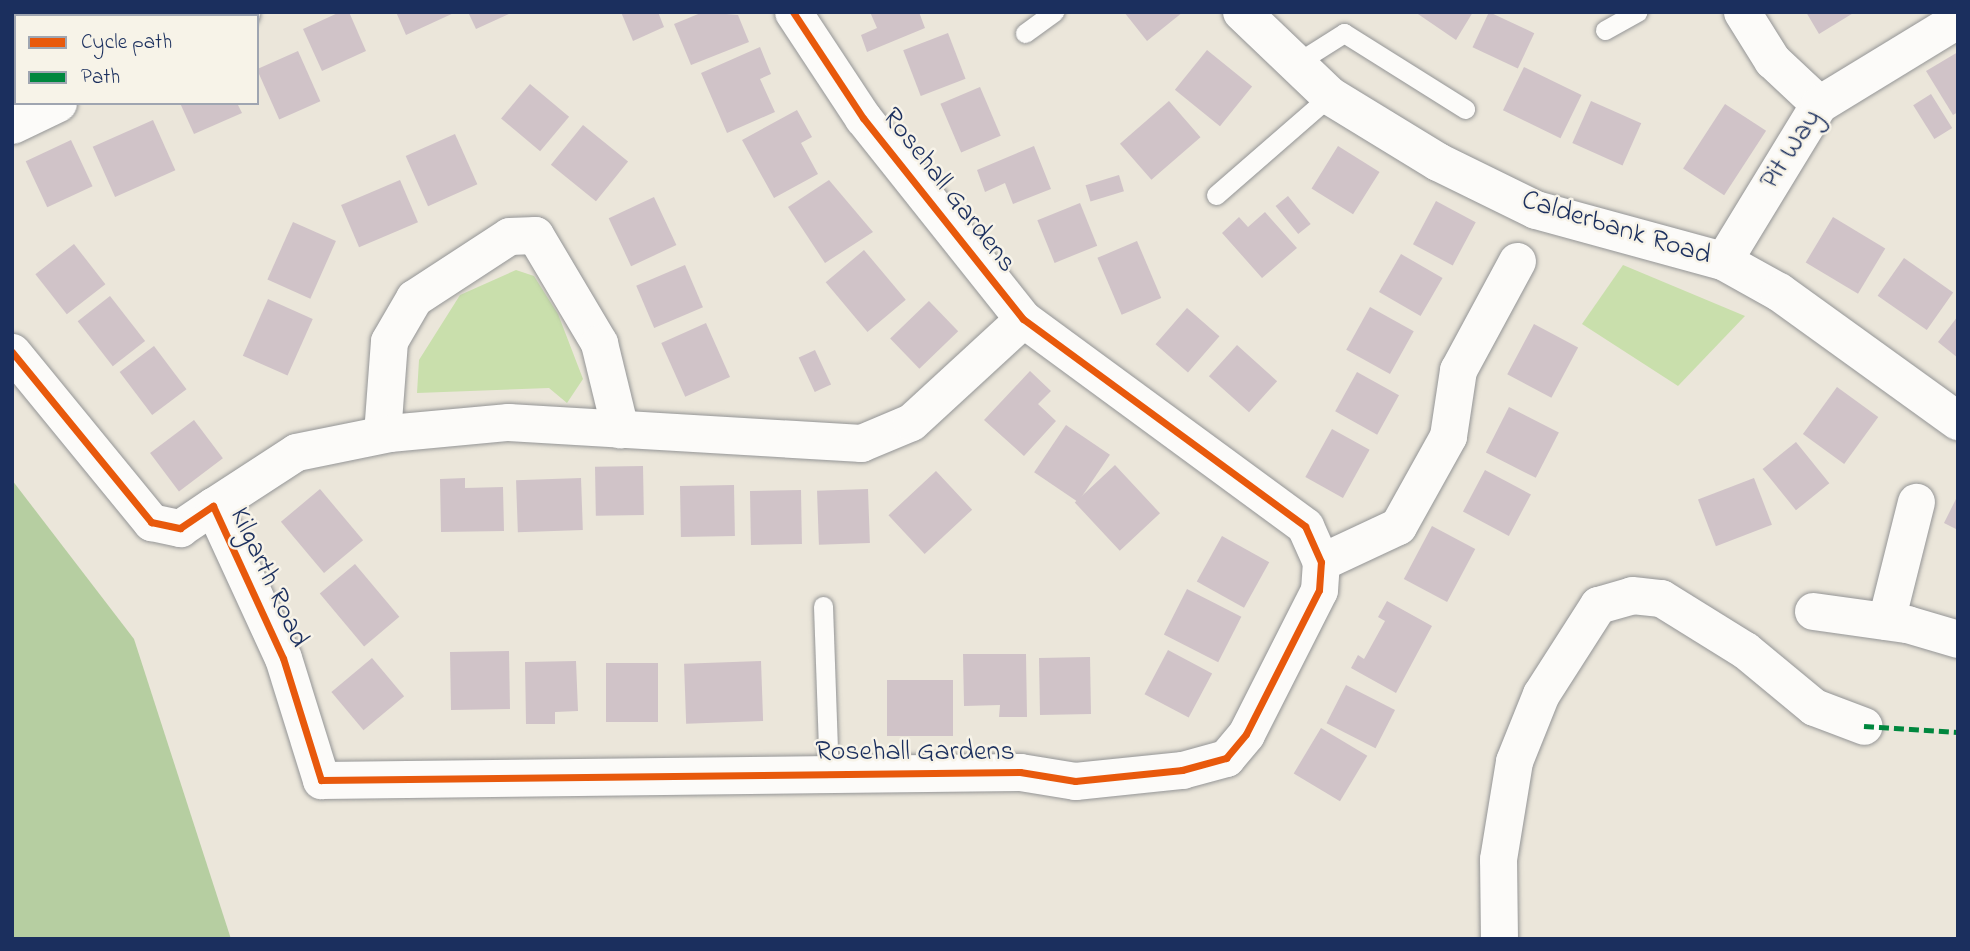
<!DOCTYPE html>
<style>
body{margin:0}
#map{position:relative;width:1970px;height:951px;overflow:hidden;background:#ebe6da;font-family:"Indie Flower",sans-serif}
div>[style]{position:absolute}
.green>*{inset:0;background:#c9dfac}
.forest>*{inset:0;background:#b6cea1}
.building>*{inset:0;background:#d0c3c8;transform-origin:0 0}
.roads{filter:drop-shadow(0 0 2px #949596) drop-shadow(0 0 2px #949596)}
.service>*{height:19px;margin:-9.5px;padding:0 9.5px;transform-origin:9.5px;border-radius:9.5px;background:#fcfbf9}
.minor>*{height:37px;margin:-18.5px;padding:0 18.5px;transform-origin:18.5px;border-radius:18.5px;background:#fcfbf9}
.tertiary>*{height:38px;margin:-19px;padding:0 19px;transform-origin:19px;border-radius:19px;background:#fcfbf9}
.quiet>*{height:5px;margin-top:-2.5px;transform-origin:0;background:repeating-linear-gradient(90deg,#00873e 0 10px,transparent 0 15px)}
.cycleway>*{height:7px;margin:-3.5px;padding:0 3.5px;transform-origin:3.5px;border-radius:3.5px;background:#e8590c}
span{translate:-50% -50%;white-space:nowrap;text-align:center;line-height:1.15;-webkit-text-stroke:5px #f7f3e8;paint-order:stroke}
.street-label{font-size:28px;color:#1b2f5e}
.frame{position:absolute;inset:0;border:14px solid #1b2f5e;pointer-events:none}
.legend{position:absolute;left:14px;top:14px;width:245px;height:91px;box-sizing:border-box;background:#f7f3e8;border:2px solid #9fa5b1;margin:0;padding:9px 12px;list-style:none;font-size:21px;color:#1b2f5e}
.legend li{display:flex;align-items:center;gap:14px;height:35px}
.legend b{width:35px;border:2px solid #9fa5b1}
</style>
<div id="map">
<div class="green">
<div style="clip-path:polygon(1623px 265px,1745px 316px,1678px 386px,1582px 324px)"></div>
<div style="clip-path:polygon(516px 270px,534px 276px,558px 314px,583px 379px,567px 403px,549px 388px,417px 393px,419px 360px,460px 295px)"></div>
</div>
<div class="forest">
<div style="clip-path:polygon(12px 480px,134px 639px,231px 939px,12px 939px)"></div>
</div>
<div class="building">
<div style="clip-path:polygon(12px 12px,55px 12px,56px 16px,16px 16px,16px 32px)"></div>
<div style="clip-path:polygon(75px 12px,107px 12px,99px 16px)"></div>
<div style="clip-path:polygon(340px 12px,349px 12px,366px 51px,322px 71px,303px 29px)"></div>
<div style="clip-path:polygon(396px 12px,456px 12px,406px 35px)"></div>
<div style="clip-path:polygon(468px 12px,513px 12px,476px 29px)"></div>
<div style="clip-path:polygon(621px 12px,658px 12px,664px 27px,633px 41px)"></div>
<div style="clip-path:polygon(703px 12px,738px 15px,749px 42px,691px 65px,674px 24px)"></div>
<div style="clip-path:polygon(870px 12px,919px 12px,925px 28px,867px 52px,861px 35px,877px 28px)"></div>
<div style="clip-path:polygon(1124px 12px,1183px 12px,1147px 41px)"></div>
<div style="clip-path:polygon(1415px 12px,1473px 12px,1456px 40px)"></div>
<div style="left:1489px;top:12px;width:50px;height:39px;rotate:25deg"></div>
<div style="clip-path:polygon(1806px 12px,1855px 12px,1819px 34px)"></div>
<div style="left:948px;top:33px;width:49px;height:48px;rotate:69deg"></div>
<div style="clip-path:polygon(760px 47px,771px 74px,760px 79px,775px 112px,727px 133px,701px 73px)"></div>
<div style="left:1207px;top:50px;width:58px;height:51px;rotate:39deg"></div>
<div style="left:298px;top:51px;width:55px;height:45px;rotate:66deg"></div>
<div style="clip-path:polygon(1958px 52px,1958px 112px,1953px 115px,1926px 71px)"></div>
<div style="left:1524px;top:67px;width:64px;height:48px;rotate:26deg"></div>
<div style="left:530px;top:84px;width:51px;height:45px;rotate:40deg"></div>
<div style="left:980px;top:87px;width:53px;height:43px;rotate:67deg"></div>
<div style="left:1931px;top:94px;width:40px;height:21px;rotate:58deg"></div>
<div style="left:1169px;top:101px;width:48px;height:65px;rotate:49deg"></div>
<div style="left:1591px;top:101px;width:55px;height:46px;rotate:24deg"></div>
<div style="clip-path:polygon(180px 103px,237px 103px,242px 113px,194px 134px)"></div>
<div style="left:1725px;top:104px;width:49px;height:77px;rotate:33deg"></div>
<div style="clip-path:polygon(797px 110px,812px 137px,801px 143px,818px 174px,774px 198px,742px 140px)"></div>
<div style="left:153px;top:120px;width:55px;height:66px;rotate:66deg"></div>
<div style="left:583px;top:125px;width:58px;height:51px;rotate:39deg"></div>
<div style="left:455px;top:134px;width:55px;height:54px;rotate:66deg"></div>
<div style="left:71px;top:140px;width:51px;height:50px;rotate:65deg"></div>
<div style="clip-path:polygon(1034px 146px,1051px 189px,1013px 204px,1005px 183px,985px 192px,977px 170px)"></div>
<div style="left:1338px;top:146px;width:49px;height:50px;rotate:32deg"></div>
<div style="left:1119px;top:175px;width:17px;height:35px;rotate:73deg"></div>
<div style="left:400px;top:180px;width:46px;height:64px;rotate:67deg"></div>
<div style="clip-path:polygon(829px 180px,873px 232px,825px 263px,788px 207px)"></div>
<div style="left:1288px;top:196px;width:36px;height:16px;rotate:51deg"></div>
<div style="left:654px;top:197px;width:53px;height:50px;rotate:65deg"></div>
<div style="left:1436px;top:201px;width:45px;height:49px;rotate:28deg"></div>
<div style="left:1080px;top:203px;width:46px;height:46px;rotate:68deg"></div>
<div style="clip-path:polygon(1265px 212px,1297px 248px,1262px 278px,1222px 233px,1239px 217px,1248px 227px)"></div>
<div style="left:1833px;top:217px;width:61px;height:53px;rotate:31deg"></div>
<div style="left:293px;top:222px;width:47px;height:63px;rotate:24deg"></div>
<div style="left:1137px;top:241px;width:62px;height:43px;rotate:67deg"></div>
<div style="left:74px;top:244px;width:51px;height:49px;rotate:52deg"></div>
<div style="left:864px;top:250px;width:65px;height:50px;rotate:50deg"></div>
<div style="left:1401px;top:254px;width:48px;height:44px;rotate:30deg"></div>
<div style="left:1904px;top:258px;width:60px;height:46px;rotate:35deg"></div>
<div style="left:685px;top:265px;width:46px;height:53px;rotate:67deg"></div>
<div style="left:110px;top:296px;width:57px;height:41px;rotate:52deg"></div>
<div style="left:268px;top:299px;width:49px;height:62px;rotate:24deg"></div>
<div style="left:929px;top:301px;width:42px;height:54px;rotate:46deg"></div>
<div style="left:1370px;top:307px;width:50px;height:49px;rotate:29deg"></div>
<div style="left:1187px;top:308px;width:43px;height:48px;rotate:41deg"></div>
<div style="clip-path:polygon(1958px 316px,1958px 358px,1938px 342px)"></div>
<div style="left:706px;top:323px;width:59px;height:49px;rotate:66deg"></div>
<div style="left:1534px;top:324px;width:50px;height:57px;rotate:28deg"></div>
<div style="left:1237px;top:345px;width:54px;height:42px;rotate:42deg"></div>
<div style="left:154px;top:346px;width:54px;height:43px;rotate:53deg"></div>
<div style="left:815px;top:350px;width:38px;height:18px;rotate:65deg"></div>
<div style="clip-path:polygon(1030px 371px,1051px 391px,1038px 404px,1056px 421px,1024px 456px,984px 420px)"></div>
<div style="left:1357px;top:372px;width:48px;height:45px;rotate:29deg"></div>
<div style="left:1837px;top:387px;width:51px;height:58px;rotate:36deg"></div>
<div style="left:1509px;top:407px;width:56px;height:51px;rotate:27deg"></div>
<div style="left:194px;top:420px;width:48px;height:55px;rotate:53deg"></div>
<div style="left:1066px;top:425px;width:53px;height:57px;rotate:34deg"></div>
<div style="left:1332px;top:429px;width:43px;height:55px;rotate:29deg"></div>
<div style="left:1796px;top:442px;width:53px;height:43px;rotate:51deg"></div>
<div style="left:1115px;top:465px;width:66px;height:55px;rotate:47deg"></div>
<div style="left:643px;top:466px;width:49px;height:48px;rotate:89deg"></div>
<div style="left:1485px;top:470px;width:52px;height:47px;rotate:28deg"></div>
<div style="left:936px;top:471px;width:53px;height:65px;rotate:47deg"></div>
<div style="clip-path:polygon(465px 478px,465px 488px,503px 487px,504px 531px,441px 532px,440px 479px)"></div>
<div style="left:581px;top:478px;width:52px;height:65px;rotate:88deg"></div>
<div style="left:1754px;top:478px;width:50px;height:60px;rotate:69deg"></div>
<div style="left:734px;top:485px;width:51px;height:54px;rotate:89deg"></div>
<div style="left:320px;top:489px;width:67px;height:51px;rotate:50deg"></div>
<div style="left:868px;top:489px;width:54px;height:51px;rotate:88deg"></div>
<div style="left:801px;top:490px;width:54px;height:51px;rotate:89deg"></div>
<div style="clip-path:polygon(1958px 495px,1958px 530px,1944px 523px)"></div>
<div style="left:1432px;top:526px;width:49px;height:60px;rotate:28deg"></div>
<div style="left:1222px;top:536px;width:54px;height:52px;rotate:29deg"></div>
<div style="left:355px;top:564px;width:69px;height:46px;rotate:50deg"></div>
<div style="left:1187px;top:589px;width:61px;height:51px;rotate:27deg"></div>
<div style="clip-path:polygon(1387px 601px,1432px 626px,1396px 693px,1351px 668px,1358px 655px,1364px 659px,1385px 621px,1378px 617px)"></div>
<div style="left:1168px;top:650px;width:50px;height:50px;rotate:28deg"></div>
<div style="left:509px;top:651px;width:58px;height:59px;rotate:89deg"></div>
<div style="clip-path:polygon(963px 654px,1026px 654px,1027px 717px,999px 717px,1000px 705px,964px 706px)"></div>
<div style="left:1090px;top:657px;width:57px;height:51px;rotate:89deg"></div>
<div style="left:372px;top:658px;width:50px;height:53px;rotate:50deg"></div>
<div style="clip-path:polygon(576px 661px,578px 711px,555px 712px,555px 724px,526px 724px,525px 662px)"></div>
<div style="left:761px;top:661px;width:60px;height:77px;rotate:88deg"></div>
<div style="left:606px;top:663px;width:52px;height:59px"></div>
<div style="left:953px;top:680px;width:56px;height:66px;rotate:90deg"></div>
<div style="left:1346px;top:685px;width:55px;height:43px;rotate:27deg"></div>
<div style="left:1321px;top:728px;width:54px;height:53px;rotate:31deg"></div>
</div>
<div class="roads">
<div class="service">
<div style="left:1605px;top:30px;width:37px;rotate:-29deg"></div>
<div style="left:1025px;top:33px;width:36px;rotate:-36deg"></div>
<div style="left:1295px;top:64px;width:58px;rotate:-32.3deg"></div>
<div style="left:1344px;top:33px;width:143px;rotate:32.1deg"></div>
<div style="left:1216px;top:195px;width:151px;rotate:-41deg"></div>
<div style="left:823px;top:606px;width:169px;rotate:88deg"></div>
</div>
<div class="minor">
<div style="left:1742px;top:12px;width:57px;rotate:58deg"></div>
<div style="left:1772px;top:60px;width:64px;rotate:43.1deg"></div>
<div style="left:234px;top:16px;width:8px;rotate:-30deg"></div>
<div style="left:12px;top:125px;width:51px;rotate:-25.6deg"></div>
<div style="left:1723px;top:261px;width:184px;rotate:-58.6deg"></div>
<div style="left:1819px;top:104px;width:163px;rotate:-31.4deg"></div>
<div style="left:12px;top:352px;width:220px;rotate:50.7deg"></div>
<div style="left:151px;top:522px;width:30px;rotate:12deg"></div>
<div style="left:180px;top:528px;width:40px;rotate:-34deg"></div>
<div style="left:213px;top:506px;width:167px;rotate:65.3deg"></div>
<div style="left:283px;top:658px;width:128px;rotate:72.7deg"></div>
<div style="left:321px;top:780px;width:699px;rotate:-0.66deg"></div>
<div style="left:1020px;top:772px;width:56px;rotate:9.3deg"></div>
<div style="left:1075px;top:781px;width:108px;rotate:-5.9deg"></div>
<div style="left:1182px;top:770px;width:46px;rotate:-15.3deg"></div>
<div style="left:1226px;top:758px;width:31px;rotate:-50deg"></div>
<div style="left:1246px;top:734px;width:161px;rotate:-63.1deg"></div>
<div style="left:1319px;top:590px;width:28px;rotate:-86deg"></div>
<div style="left:1321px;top:562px;width:39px;rotate:-114deg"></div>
<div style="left:1305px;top:526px;width:350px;rotate:-143.7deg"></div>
<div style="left:1023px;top:319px;width:257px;rotate:-128.5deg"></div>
<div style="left:863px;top:118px;width:127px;rotate:-123.4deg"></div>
<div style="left:382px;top:434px;width:93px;rotate:-85.7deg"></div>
<div style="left:389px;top:341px;width:50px;rotate:-59.8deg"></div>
<div style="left:414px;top:298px;width:113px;rotate:-33.1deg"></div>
<div style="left:509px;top:236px;width:26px;rotate:-2deg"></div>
<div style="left:535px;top:235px;width:126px;rotate:59.3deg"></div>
<div style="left:599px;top:343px;width:89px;rotate:76.3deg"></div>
<div style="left:213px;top:506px;width:99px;rotate:-33deg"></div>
<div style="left:296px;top:452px;width:95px;rotate:-11.5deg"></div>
<div style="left:389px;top:433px;width:120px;rotate:-5.3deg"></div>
<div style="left:508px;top:422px;width:354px;rotate:3.4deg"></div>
<div style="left:861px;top:443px;width:54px;rotate:-22.8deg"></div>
<div style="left:911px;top:422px;width:152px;rotate:-42.6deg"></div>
<div style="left:1321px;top:562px;width:85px;rotate:-25.1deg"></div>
<div style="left:1398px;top:526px;width:103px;rotate:-60.9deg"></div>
<div style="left:1448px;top:436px;width:67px;rotate:-81.4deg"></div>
<div style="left:1458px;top:370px;width:124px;rotate:-61.6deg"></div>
<div style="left:1813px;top:611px;width:95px;rotate:7.9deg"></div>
<div style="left:1907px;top:624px;width:53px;rotate:16.4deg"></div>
<div style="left:1886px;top:621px;width:123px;rotate:-75.9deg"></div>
<div style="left:1499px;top:939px;width:80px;rotate:-90.7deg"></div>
<div style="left:1498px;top:859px;width:99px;rotate:-80.7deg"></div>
<div style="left:1514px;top:761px;width:72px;rotate:-68.1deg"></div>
<div style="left:1541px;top:694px;width:106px;rotate:-57.4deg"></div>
<div style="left:1598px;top:605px;width:35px;rotate:-16deg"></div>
<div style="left:1632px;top:595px;width:29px;rotate:6deg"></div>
<div style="left:1661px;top:598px;width:99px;rotate:31.8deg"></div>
<div style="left:1745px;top:650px;width:89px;rotate:39.6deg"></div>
<div style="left:1814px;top:707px;width:53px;rotate:20.8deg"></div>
</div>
<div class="tertiary">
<div style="left:1242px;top:12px;width:122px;rotate:43.7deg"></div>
<div style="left:1330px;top:96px;width:127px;rotate:31.4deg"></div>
<div style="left:1438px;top:162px;width:109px;rotate:26.1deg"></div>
<div style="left:1536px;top:210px;width:194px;rotate:15.3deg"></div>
<div style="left:1723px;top:261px;width:64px;rotate:29deg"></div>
<div style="left:1779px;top:292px;width:221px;rotate:35.8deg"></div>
</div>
</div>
<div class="quiet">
<div style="left:1864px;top:726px;width:94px;rotate:3.7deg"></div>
</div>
<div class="cycleway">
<div style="left:12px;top:352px;width:220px;rotate:50.7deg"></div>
<div style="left:151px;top:522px;width:30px;rotate:12deg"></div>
<div style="left:180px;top:528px;width:40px;rotate:-34deg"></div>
<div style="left:213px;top:506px;width:167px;rotate:65.3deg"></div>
<div style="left:283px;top:658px;width:128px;rotate:72.7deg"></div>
<div style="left:321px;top:780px;width:699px;rotate:-0.66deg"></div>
<div style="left:1020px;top:772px;width:56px;rotate:9.3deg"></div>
<div style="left:1075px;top:781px;width:108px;rotate:-5.9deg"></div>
<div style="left:1182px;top:770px;width:46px;rotate:-15.3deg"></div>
<div style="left:1226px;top:758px;width:31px;rotate:-50deg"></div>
<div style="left:1246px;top:734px;width:161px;rotate:-63.1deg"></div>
<div style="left:1319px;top:590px;width:28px;rotate:-86deg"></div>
<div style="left:1321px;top:562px;width:39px;rotate:-114deg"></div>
<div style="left:1305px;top:526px;width:350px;rotate:-143.7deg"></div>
<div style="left:1023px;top:319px;width:257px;rotate:-128.5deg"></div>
<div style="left:863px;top:118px;width:127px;rotate:-123.4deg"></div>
</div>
<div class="street-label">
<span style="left:1792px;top:150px;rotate:-57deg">Pit Way</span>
<span style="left:948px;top:191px;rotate:52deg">Rosehall Gardens</span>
<span style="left:1616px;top:229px;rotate:17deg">Calderbank Road</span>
<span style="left:268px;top:578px;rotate:65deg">Kilgarth Road</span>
<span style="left:915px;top:753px">Rosehall Gardens</span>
</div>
<div class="frame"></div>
<ul class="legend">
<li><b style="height:9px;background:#e8590c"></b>Cycle path</li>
<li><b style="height:9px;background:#00873e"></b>Path</li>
</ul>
</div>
